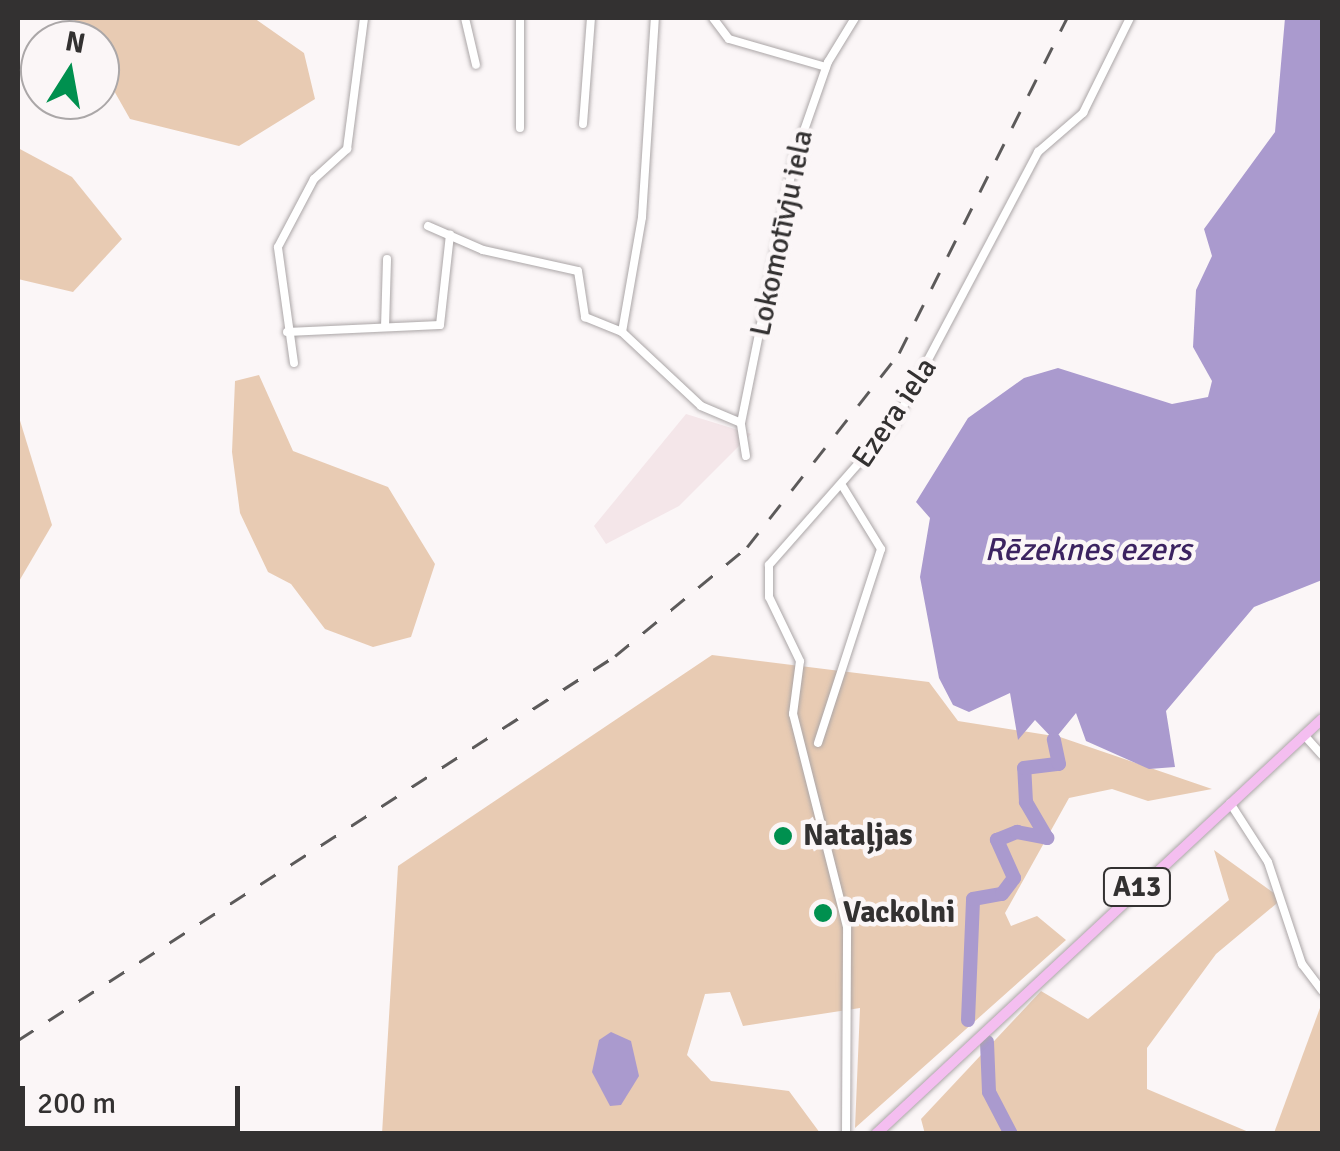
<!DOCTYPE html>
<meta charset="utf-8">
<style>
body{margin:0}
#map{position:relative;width:1340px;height:1151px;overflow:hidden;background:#fbf6f7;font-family:Signika,sans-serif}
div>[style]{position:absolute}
.built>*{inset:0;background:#f4e6e9}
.green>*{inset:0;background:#e8cbb3}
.water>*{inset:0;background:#aa9ace}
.river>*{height:14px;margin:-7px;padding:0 7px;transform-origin:7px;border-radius:7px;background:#aa9ace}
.roads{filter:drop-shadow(0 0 2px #aba6a7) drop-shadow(0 0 2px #aba6a7)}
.minor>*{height:8px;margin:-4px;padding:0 4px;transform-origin:4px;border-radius:4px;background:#fff}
.major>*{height:10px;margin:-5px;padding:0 5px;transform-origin:5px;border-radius:5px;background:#f4bef0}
.rail>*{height:2.5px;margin-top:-1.25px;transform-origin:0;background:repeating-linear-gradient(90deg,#5c5a5a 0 18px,transparent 0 36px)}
.dots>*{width:28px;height:28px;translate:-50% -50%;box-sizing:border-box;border:5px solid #fbf6f7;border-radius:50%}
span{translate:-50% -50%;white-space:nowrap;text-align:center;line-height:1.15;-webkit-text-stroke:9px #fbf6f7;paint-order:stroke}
.shield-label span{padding:2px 8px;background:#fbf6f7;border:2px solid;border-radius:8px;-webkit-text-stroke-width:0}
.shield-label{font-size:28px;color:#333131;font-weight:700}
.street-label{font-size:30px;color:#333131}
.poi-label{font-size:30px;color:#333131;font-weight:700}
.left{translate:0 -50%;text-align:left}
.water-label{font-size:32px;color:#3c2361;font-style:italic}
.frame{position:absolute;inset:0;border:20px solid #333131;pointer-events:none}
.north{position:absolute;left:20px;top:20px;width:100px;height:100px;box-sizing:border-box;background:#fbf6f7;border:2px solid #aba7a8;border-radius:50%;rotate:11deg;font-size:28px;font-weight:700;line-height:40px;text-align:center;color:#333131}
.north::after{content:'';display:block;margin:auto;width:35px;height:45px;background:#00904f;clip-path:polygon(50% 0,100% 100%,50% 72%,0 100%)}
.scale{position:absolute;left:20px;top:1086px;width:220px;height:45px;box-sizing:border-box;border:5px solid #333131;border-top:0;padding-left:12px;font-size:30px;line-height:35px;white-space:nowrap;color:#333131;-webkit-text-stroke:8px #fbf6f7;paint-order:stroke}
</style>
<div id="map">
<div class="built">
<div style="clip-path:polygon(686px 414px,751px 434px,679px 506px,606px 544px,594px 526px)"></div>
</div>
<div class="green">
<div style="clip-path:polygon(73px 18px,254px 18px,304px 53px,315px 99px,239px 146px,130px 119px,100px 66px,100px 40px,85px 40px)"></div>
<div style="clip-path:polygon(18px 148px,72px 177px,122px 239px,73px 292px,18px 279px)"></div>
<div style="clip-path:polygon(259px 375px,293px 451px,388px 487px,435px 564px,411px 637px,373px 647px,325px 629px,291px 584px,268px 572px,240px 513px,232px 452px,235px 381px)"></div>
<div style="clip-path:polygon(18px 414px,52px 525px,18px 583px)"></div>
<div style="clip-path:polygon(712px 655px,929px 682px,958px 721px,1060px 737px,1212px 789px,1148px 801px,1112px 789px,1069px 798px,1005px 913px,1011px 926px,1037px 916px,1066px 940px,855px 1128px,860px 1008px,743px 1026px,730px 992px,705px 994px,687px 1055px,711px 1081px,789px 1091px,820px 1133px,382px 1134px,398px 866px)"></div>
<div style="clip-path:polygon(1214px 850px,1282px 899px,1216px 954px,1147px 1048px,1147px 1089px,1251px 1133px,925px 1134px,921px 1119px,1041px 991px,1088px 1019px,1229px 900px)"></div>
<div style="clip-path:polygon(1320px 1008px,1322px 1133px,1274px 1133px)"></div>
</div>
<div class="water">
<div style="clip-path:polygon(1285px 18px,1322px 18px,1322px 580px,1254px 607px,1166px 711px,1175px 767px,1149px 769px,1086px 741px,1076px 713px,1054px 740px,1035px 720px,1018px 740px,1010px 693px,969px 712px,953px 705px,939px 678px,920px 577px,930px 518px,916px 502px,968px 418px,1024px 378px,1058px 368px,1172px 404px,1208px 397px,1212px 381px,1193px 347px,1196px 290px,1212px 256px,1204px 229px,1275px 132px)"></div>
<div style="clip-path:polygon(611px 1032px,631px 1041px,639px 1076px,621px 1105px,610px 1106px,592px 1072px,599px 1040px)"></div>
</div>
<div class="river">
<div style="left:968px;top:1020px;width:121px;rotate:-87.6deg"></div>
<div style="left:973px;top:899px;width:29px;rotate:-10deg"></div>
<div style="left:1002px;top:894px;width:20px;rotate:-53deg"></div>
<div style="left:1014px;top:878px;width:42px;rotate:-114.1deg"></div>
<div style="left:997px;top:840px;width:22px;rotate:-22deg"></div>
<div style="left:1017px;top:832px;width:31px;rotate:11deg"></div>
<div style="left:1047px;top:838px;width:42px;rotate:-120.3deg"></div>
<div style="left:1026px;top:802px;width:34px;rotate:-93deg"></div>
<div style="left:1024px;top:768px;width:35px;rotate:-7deg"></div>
<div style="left:1059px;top:764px;width:25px;rotate:-102deg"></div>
<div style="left:987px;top:1042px;width:50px;rotate:87.7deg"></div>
<div style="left:989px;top:1092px;width:47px;rotate:62.4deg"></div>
</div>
<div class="roads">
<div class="minor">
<div style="left:465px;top:18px;width:48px;rotate:76.8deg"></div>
<div style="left:713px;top:18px;width:26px;rotate:53deg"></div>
<div style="left:729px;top:39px;width:101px;rotate:16.1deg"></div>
<div style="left:583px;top:124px;width:106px;rotate:-85.7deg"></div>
<div style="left:520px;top:128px;width:110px;rotate:-90deg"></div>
<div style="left:428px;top:226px;width:60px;rotate:23.6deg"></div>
<div style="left:483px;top:250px;width:97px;rotate:12.5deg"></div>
<div style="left:578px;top:271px;width:47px;rotate:81.3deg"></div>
<div style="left:585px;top:317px;width:40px;rotate:22deg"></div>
<div style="left:622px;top:332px;width:108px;rotate:43.1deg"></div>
<div style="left:701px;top:406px;width:43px;rotate:23deg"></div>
<div style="left:385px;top:327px;width:68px;rotate:-88.3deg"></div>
<div style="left:287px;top:332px;width:153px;rotate:-2.6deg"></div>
<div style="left:440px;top:325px;width:91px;rotate:-83.7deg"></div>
<div style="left:622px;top:332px;width:117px;rotate:-80.1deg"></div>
<div style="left:642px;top:217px;width:199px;rotate:-86.3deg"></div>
<div style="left:294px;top:363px;width:117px;rotate:-97.9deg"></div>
<div style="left:278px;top:247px;width:77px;rotate:-62.1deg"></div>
<div style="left:314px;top:179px;width:45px;rotate:-42.3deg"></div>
<div style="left:347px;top:149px;width:132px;rotate:-82.6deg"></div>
<div style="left:746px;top:456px;width:33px;rotate:-99deg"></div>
<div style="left:741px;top:423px;width:269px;rotate:-78.6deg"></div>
<div style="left:794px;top:159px;width:103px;rotate:-70.7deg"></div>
<div style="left:828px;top:62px;width:52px;rotate:-58.5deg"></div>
<div style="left:1304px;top:735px;width:27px;rotate:48deg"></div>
<div style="left:818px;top:743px;width:204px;rotate:-72deg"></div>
<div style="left:881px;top:549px;width:73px;rotate:-121.5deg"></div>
<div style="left:1230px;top:803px;width:70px;rotate:57.2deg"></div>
<div style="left:1268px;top:862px;width:108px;rotate:71.6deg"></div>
<div style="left:1302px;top:964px;width:34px;rotate:53deg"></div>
<div style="left:846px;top:1134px;width:207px;rotate:-89.7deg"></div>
<div style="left:847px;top:927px;width:220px;rotate:-104.2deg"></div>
<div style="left:793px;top:714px;width:53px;rotate:-82.5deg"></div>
<div style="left:800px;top:661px;width:71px;rotate:-115.8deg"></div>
<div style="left:769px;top:597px;width:32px;rotate:-90deg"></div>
<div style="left:769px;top:565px;width:191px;rotate:-48.6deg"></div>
<div style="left:895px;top:422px;width:306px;rotate:-62.1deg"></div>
<div style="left:1038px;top:152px;width:60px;rotate:-40.9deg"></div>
<div style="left:1083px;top:113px;width:106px;rotate:-63.7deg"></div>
</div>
<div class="major">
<div style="left:876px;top:1134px;width:609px;rotate:-42.94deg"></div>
</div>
</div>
<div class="rail">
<div style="left:18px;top:1040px;width:710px;rotate:-32.75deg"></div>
<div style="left:615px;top:656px;width:171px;rotate:-39.5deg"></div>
<div style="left:747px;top:547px;width:246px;rotate:-51.9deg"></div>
<div style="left:899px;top:353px;width:375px;rotate:-63.4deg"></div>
</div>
<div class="dots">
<div style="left:783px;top:836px;background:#00904f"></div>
<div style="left:823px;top:913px;background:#00904f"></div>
</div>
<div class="shield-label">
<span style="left:1137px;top:887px">A13</span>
</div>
<div class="street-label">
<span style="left:782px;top:233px;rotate:-78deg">Lokomotīvju iela</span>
<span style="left:895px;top:413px;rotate:-56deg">Ezera iela</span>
</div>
<div class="poi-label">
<span class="left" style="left:803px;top:836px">Nataļjas</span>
<span class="left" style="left:843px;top:913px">Vackolni</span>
</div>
<div class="water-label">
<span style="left:1088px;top:550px">Rēzeknes ezers</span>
</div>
<div class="frame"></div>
<div class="north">N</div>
<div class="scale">200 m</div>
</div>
